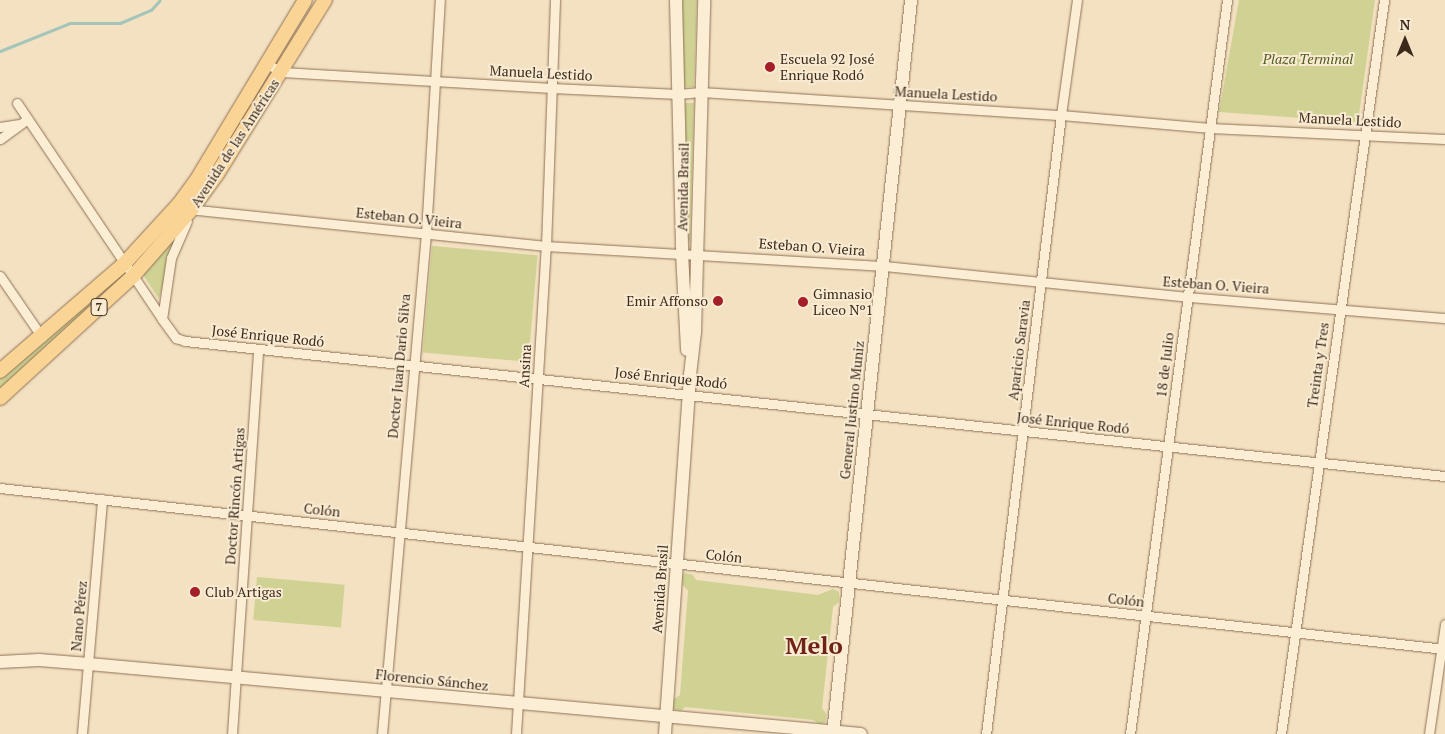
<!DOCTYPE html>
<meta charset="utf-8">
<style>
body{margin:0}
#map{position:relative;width:1445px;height:734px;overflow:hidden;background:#f3e1c1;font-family:"PT Serif",serif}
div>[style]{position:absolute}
.green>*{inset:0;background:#cfd293;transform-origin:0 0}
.stream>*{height:3px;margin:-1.5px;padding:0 1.5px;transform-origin:1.5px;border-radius:1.5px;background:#a4c5b9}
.roads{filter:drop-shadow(0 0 1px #8f7156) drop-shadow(0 0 1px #8f7156)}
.street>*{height:9px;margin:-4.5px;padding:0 4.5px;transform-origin:4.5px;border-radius:4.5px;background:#fceed5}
.secondary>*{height:12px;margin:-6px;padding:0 6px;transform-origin:6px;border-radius:6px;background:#fceed5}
.primary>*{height:14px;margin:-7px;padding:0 7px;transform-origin:7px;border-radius:7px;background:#fad495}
.dots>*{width:14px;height:14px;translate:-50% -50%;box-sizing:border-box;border:2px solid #f9ebd2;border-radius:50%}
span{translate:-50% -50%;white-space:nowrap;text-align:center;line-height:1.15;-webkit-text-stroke:4px #f9ebd2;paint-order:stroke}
.shield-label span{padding:1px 4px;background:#f9ebd2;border:1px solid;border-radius:4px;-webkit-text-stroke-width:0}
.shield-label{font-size:12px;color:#3d2a1c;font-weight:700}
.poi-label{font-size:14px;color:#3d2a1c}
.left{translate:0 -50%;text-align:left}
.right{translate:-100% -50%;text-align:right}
.park-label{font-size:14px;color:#505c20;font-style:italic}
.street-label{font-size:14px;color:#3d2a1c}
.town-label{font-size:24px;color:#6e2316;font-weight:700}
.north{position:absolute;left:1380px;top:15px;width:50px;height:50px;-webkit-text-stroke:4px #f9ebd2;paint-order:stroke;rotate:0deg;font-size:14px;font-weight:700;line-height:20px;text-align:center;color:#3d2a1c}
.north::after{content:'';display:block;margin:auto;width:18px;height:22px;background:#3d2a1c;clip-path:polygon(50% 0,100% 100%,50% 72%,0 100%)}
</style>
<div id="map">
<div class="green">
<div style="clip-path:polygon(682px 0,697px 0,694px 87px,683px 87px)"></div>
<div style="clip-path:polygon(1239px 0,1375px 0,1358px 122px,1219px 112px)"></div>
<div style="clip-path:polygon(683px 103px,694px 103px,690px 241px,685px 241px)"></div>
<div style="clip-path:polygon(178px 231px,159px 299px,142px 273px)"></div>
<div style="left:432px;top:246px;width:106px;height:107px;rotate:5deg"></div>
<div style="clip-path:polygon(124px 267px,127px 273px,0 392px,0 378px)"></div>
<div style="clip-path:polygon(685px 573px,693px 575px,696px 580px,818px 595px,833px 589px,839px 592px,839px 602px,833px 607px,822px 708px,827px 715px,825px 723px,819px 724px,813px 720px,685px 707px,681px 711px,673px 709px,673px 700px,680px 695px,688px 591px,683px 585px,682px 576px)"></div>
<div style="left:257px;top:577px;width:88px;height:43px;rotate:5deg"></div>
</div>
<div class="stream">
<div style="left:0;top:51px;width:75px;rotate:-21.8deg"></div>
<div style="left:70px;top:23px;width:50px"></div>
<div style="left:120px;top:23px;width:34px;rotate:-23deg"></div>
<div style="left:151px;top:10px;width:13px;rotate:-48deg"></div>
</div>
<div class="roads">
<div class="street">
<div style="left:267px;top:64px;width:17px;rotate:28deg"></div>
<div style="left:282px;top:72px;width:270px;rotate:3.4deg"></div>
<div style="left:552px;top:88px;width:126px;rotate:2.7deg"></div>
<div style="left:678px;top:94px;width:23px;rotate:-5deg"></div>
<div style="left:701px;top:92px;width:361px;rotate:3.7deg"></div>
<div style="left:1061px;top:115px;width:149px;rotate:5deg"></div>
<div style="left:1209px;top:128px;width:236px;rotate:2.7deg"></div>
<div style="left:17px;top:103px;width:260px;rotate:56.1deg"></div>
<div style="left:162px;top:319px;width:24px;rotate:54deg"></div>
<div style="left:176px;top:338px;width:9px;rotate:18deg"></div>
<div style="left:185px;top:341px;width:1267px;rotate:6.12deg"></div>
<div style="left:0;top:127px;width:18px;rotate:-9deg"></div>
<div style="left:0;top:139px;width:34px;rotate:-36deg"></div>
<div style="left:188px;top:209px;width:360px;rotate:5.9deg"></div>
<div style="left:546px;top:246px;width:339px;rotate:3.4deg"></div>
<div style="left:884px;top:266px;width:306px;rotate:5.8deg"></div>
<div style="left:1188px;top:297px;width:258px;rotate:4.7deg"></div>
<div style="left:0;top:276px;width:74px;rotate:55.5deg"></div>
<div style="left:162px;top:319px;width:62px;rotate:-81.6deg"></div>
<div style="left:171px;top:258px;width:40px;rotate:-66.6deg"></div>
<div style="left:0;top:488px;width:1454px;rotate:6.36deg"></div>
<div style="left:82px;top:734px;width:236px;rotate:-85.1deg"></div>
<div style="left:232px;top:734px;width:386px;rotate:-86.1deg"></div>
<div style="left:382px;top:734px;width:503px;rotate:-84.98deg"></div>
<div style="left:426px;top:233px;width:233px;rotate:-86.6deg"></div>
<div style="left:516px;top:734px;width:489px;rotate:-86.5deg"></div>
<div style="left:546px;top:246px;width:246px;rotate:-87.9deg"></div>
<div style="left:986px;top:734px;width:624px;rotate:-83.09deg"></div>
<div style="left:1061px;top:115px;width:116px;rotate:-82.1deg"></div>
<div style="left:1130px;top:734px;width:740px;rotate:-82.47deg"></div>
<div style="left:1281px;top:734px;width:741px;rotate:-82.01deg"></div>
<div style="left:1429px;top:734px;width:111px;rotate:-81.7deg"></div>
</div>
<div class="secondary">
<div style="left:676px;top:0;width:253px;rotate:88.6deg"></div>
<div style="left:682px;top:253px;width:97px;rotate:87deg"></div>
<div style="left:0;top:662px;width:39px;rotate:-3deg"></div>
<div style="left:39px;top:660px;width:50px;rotate:4.6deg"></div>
<div style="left:89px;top:664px;width:775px;rotate:5.18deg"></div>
<div style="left:665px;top:734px;width:360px;rotate:-86deg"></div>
<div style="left:690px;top:375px;width:43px;rotate:-83.4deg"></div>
<div style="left:695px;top:332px;width:332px;rotate:-88.4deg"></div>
<div style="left:833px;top:734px;width:738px;rotate:-83.93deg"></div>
</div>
<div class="primary">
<div style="left:0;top:371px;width:164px;rotate:-40.8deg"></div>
<div style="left:124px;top:264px;width:81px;rotate:-47.5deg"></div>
<div style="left:179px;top:204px;width:34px;rotate:-54deg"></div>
<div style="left:199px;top:176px;width:205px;rotate:-58.9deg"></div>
<div style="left:0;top:398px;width:180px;rotate:-42.5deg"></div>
<div style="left:133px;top:276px;width:88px;rotate:-48.7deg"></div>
<div style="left:191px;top:210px;width:44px;rotate:-54.2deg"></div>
<div style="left:217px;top:174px;width:205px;rotate:-58.2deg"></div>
</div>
</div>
<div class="dots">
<div style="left:770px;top:67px;background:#a51f28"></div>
<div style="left:718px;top:301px;background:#a51f28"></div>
<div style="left:803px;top:302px;background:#a51f28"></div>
<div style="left:195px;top:592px;background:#a51f28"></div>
</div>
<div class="shield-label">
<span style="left:99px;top:307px">7</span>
</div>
<div class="poi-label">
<span class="left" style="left:780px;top:67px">Escuela 92 José<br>Enrique Rodó</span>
<span class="left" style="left:813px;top:302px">Gimnasio<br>Liceo Nº1</span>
<span class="right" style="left:708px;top:301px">Emir Affonso</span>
<span class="left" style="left:205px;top:592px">Club Artigas</span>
</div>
<div class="park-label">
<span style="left:1308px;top:59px">Plaza Terminal</span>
</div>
<div class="street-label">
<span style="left:541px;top:73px;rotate:3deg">Manuela Lestido</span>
<span style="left:946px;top:94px;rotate:3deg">Manuela Lestido</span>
<span style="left:1350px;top:120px;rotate:3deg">Manuela Lestido</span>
<span style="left:235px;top:143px;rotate:-57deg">Avenida de las Américas</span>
<span style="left:683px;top:187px;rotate:-89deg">Avenida Brasil</span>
<span style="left:409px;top:218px;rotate:6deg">Esteban O. Vieira</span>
<span style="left:812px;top:247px;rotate:4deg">Esteban O. Vieira</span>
<span style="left:1216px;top:285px;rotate:4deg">Esteban O. Vieira</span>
<span style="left:268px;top:336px;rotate:6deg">José Enrique Rodó</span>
<span style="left:1019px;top:350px;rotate:-83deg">Aparicio Saravia</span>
<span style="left:1165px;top:365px;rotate:-83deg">18 de Julio</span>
<span style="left:1318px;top:365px;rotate:-82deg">Treinta y Tres</span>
<span style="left:399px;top:366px;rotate:-85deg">Doctor Juan Dario Silva</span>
<span style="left:525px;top:366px;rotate:-87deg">Ansina</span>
<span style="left:671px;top:378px;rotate:6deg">José Enrique Rodó</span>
<span style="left:852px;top:410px;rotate:-84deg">General Justino Muniz</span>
<span style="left:1073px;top:423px;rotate:6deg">José Enrique Rodó</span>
<span style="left:235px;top:496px;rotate:-86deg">Doctor Rincón Artigas</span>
<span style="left:322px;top:510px;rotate:6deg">Colón</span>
<span style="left:724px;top:556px;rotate:6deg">Colón</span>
<span style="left:660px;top:589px;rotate:-86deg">Avenida Brasil</span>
<span style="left:1126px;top:600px;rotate:6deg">Colón</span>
<span style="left:79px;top:616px;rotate:-85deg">Nano Pérez</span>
<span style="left:432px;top:680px;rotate:6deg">Florencio Sánchez</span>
</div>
<div class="town-label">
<span style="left:814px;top:646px">Melo</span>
</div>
<div class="north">N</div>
</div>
